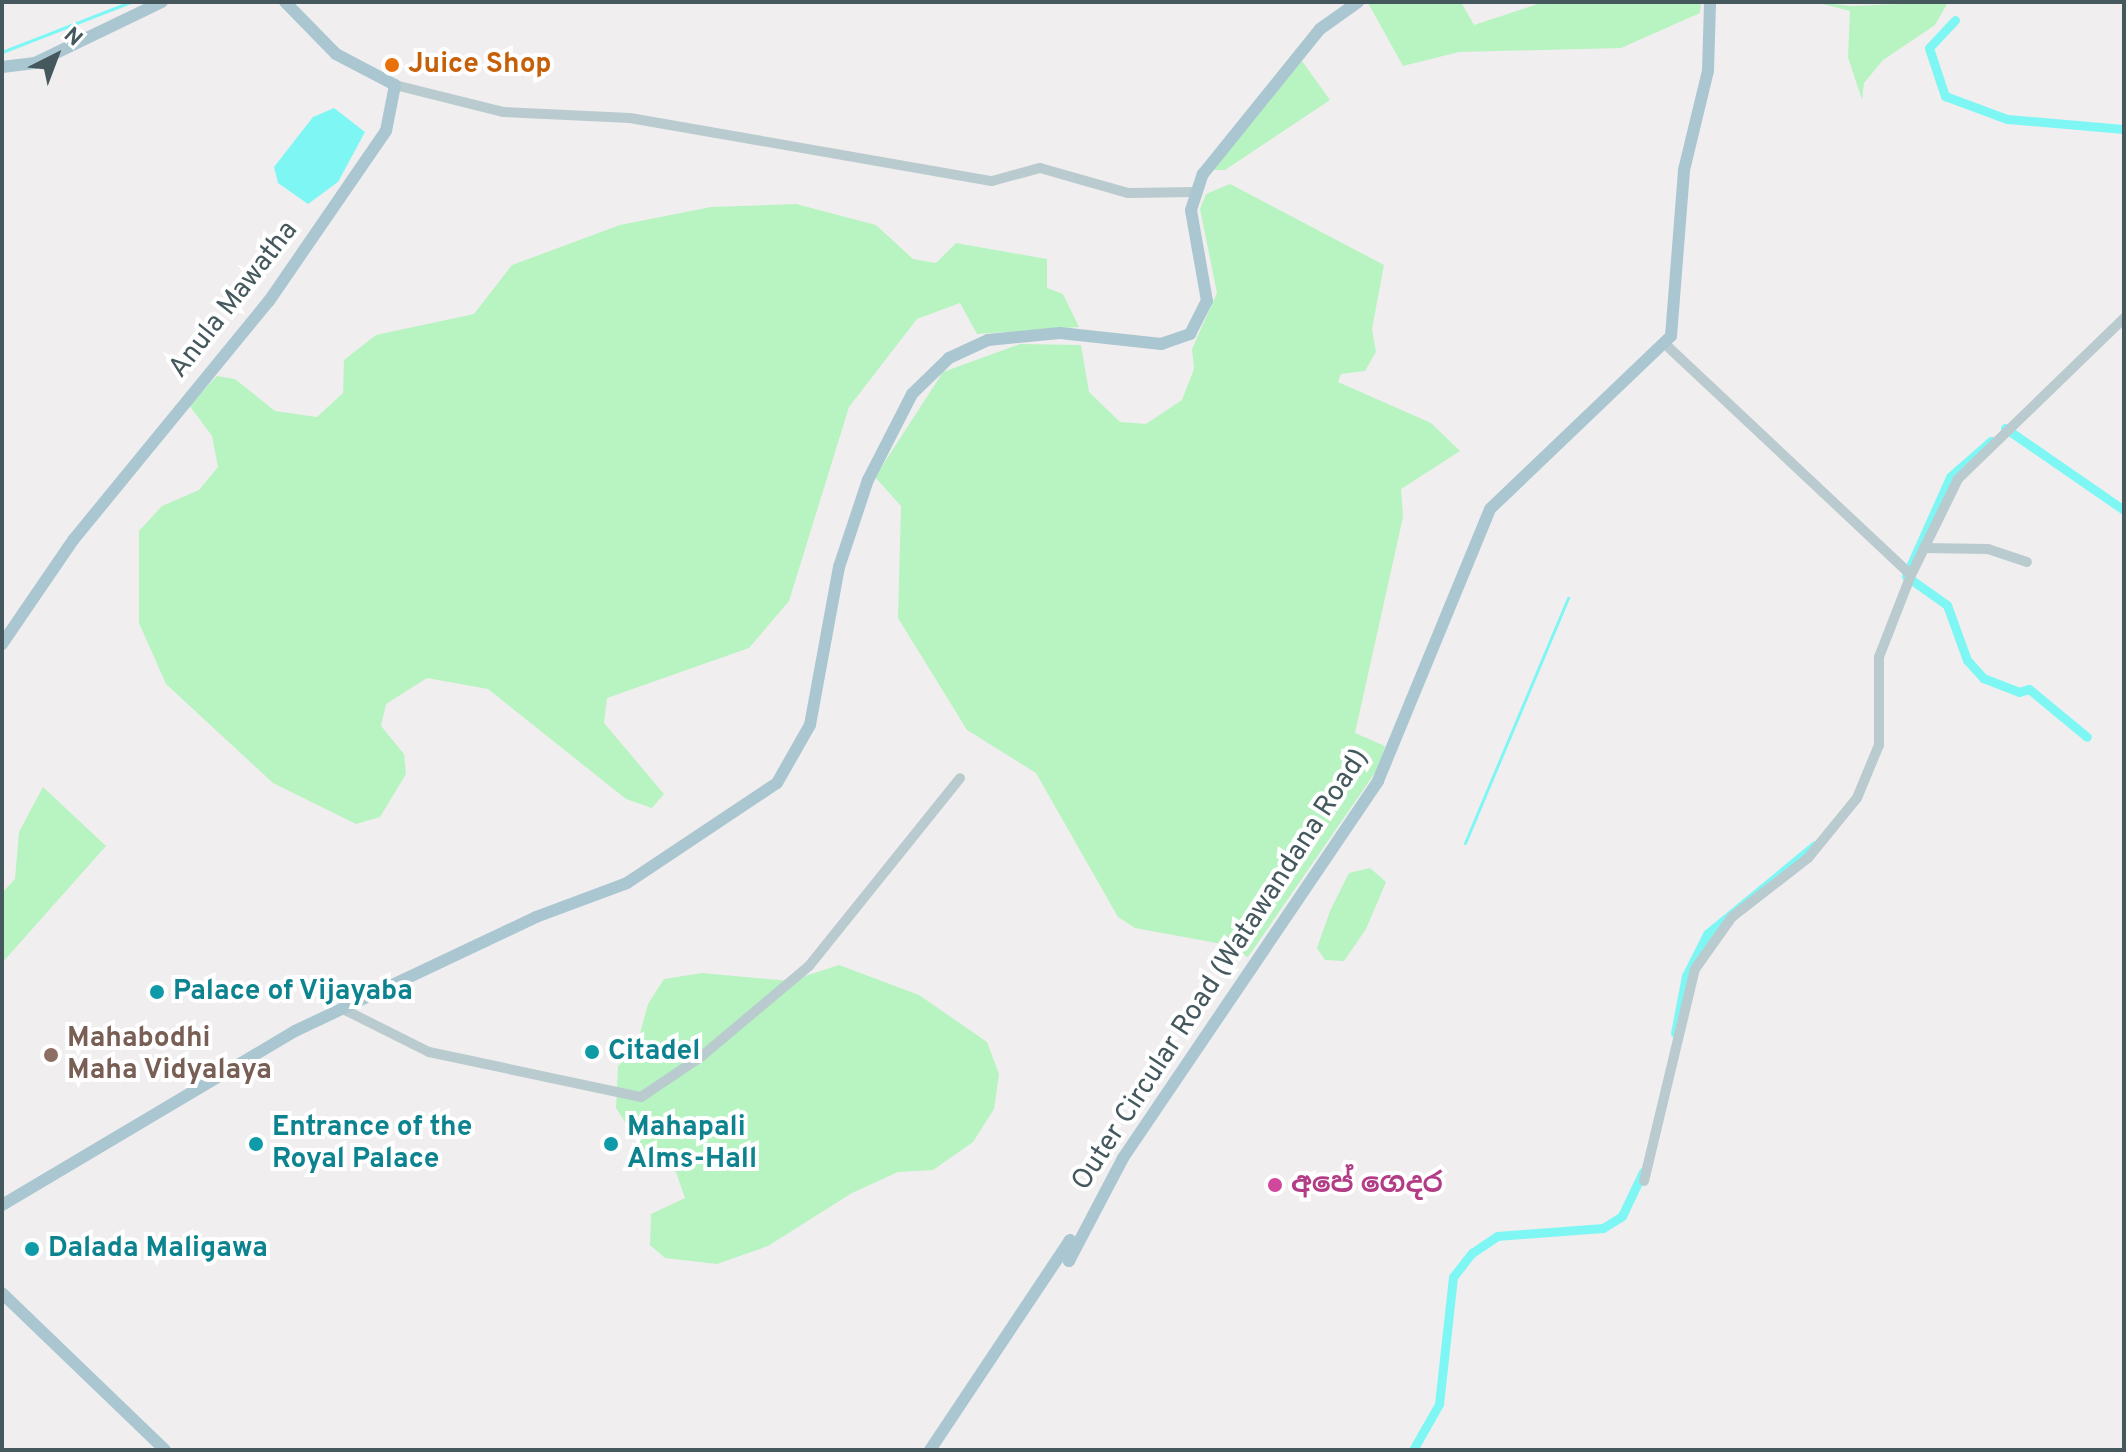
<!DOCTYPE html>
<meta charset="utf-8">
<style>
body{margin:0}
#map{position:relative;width:2126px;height:1452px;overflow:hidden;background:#f1eeef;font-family:Overpass,"Noto Sans Sinhala",sans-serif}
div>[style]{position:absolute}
.green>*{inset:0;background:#b7f4c1}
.water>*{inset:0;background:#7ef7f4}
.stream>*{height:3px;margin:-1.5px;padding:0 1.5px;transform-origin:1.5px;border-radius:1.5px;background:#7ef7f4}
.canal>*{height:9px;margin:-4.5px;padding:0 4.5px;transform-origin:4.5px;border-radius:4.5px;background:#7ef7f4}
.minor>*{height:10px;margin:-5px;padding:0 5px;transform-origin:5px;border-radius:5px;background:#bacbcf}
.major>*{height:12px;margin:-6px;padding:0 6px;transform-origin:6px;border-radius:6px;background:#aac7d1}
.dots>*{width:22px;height:22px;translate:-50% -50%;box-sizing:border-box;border:4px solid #fff;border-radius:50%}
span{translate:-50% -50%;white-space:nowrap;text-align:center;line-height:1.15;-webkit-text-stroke:8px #fff;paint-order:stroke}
.food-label{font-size:28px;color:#c56008;font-weight:700}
.left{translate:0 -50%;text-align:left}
.street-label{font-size:28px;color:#44585e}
.culture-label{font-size:28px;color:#0d838f;font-weight:700}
.education-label{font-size:28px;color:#785e54;font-weight:700}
.hotel-label{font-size:28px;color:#b23c85;font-weight:700}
.frame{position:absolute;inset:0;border:4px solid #44585e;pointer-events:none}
.north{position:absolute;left:16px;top:16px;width:80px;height:80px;-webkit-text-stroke:6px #fff;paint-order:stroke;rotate:42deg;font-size:22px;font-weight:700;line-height:32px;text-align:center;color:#44585e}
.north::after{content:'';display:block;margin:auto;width:28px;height:36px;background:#44585e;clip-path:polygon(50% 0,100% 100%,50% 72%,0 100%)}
</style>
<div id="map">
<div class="green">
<div style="clip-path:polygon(1461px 2px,1474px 25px,1544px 2px,1701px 2px,1700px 13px,1621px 48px,1459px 52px,1403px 66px,1368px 3px)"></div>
<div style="clip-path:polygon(1815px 2px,1852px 6px,1948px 2px,1935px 25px,1883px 60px,1864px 83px,1862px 100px,1848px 57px,1850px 11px)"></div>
<div style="clip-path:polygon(1302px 61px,1330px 100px,1225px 170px,1211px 170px)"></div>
<div style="clip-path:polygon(1230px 184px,1384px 265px,1372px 329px,1376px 352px,1365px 371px,1341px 374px,1338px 382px,1431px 423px,1460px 451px,1401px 489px,1403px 517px,1355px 733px,1385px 746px,1379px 767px,1248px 957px,1222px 944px,1135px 928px,1118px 917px,1036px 773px,967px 730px,898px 618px,901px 506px,875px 477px,943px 372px,1020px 344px,1081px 345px,1089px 392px,1120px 422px,1146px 424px,1182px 400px,1194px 369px,1192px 349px,1217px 293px,1200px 209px,1206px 194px)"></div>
<div style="clip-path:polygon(796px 204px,876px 225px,913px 259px,936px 263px,956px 243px,1047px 259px,1047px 288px,1063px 294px,1079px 327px,977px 334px,960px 303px,917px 319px,849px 407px,789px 601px,749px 648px,607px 698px,604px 723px,664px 794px,652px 808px,626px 799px,488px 689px,427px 678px,386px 704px,381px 726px,404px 754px,406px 774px,380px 817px,356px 824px,273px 783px,166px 684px,139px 623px,139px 531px,162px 506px,199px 490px,218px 467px,212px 436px,189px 405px,217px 376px,235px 379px,275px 411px,317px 417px,343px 393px,344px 360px,376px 335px,474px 314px,512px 265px,620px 225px,711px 207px)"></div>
<div style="clip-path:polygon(43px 787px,106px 846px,2px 963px,2px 893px,15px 879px,19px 832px)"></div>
<div style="clip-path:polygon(1370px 868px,1386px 882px,1366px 929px,1344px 961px,1325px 960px,1317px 948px,1330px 911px,1349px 873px)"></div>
<div style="clip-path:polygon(839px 965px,919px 995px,987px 1042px,999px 1074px,994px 1109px,973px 1142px,933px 1170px,898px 1172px,852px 1193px,768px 1246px,717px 1264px,665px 1258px,650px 1245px,651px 1214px,685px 1198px,676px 1172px,641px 1147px,616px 1108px,618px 1066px,636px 1048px,648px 1004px,664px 979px,702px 973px,790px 981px)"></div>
</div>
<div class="water">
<div style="clip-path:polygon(334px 108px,365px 132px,338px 182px,308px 204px,278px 183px,274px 167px,313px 117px)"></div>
</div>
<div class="stream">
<div style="left:2px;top:52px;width:137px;rotate:-21.3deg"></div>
<div style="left:1465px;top:843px;width:266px;rotate:-67.2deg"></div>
</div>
<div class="canal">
<div style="left:1955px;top:20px;width:38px;rotate:133deg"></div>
<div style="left:1929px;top:48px;width:51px;rotate:71.6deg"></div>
<div style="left:1945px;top:96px;width:66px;rotate:20.4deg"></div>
<div style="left:2007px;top:119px;width:117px;rotate:4.9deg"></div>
<div style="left:2005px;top:428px;width:145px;rotate:34.6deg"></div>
<div style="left:1908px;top:571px;width:103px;rotate:-65.9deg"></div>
<div style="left:1950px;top:477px;width:55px;rotate:-41.3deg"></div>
<div style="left:1906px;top:576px;width:50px;rotate:35.3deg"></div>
<div style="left:1947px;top:605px;width:59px;rotate:70deg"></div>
<div style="left:1967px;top:660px;width:24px;rotate:48deg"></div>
<div style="left:1983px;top:678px;width:39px;rotate:21deg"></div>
<div style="left:2019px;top:692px;width:10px;rotate:-17deg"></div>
<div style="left:2029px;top:689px;width:75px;rotate:39.6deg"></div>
<div style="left:1675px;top:1033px;width:58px;rotate:-79.1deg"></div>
<div style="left:1686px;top:976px;width:47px;rotate:-63.4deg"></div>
<div style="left:1707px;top:934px;width:140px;rotate:-39.5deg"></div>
<div style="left:1413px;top:1450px;width:53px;rotate:-60.5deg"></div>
<div style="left:1439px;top:1404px;width:128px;rotate:-83.7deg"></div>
<div style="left:1453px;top:1277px;width:31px;rotate:-52deg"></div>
<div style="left:1472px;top:1253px;width:30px;rotate:-34deg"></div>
<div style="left:1497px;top:1236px;width:106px;rotate:-4.3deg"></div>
<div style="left:1603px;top:1228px;width:22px;rotate:-32deg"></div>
<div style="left:1622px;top:1216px;width:49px;rotate:-64.5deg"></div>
</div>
<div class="minor">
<div style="left:395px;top:85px;width:111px;rotate:14deg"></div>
<div style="left:503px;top:112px;width:127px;rotate:2.7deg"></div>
<div style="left:630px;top:118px;width:367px;rotate:9.9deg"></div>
<div style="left:992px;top:181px;width:50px;rotate:-15.2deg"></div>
<div style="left:1040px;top:168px;width:91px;rotate:15.9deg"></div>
<div style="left:1128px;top:193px;width:67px;rotate:-0.9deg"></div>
<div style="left:1924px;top:548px;width:64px;rotate:0.9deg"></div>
<div style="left:1988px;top:549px;width:41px;rotate:18.4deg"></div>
<div style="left:1911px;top:575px;width:107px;rotate:-63.9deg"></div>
<div style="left:1958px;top:479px;width:231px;rotate:-44.1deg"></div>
<div style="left:341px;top:1008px;width:98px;rotate:26.6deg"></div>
<div style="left:429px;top:1052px;width:217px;rotate:12deg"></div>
<div style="left:641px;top:1097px;width:73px;rotate:-33.9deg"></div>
<div style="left:702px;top:1056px;width:140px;rotate:-40.1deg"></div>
<div style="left:809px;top:966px;width:241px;rotate:-51.2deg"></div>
<div style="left:1644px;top:1181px;width:218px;rotate:-76.5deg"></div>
<div style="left:1695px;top:969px;width:64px;rotate:-54.6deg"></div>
<div style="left:1732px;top:917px;width:96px;rotate:-37.8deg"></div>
<div style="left:1808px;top:858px;width:77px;rotate:-50.8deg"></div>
<div style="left:1857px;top:798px;width:57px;rotate:-67.5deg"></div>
<div style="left:1879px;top:745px;width:88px;rotate:-90deg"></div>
<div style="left:1879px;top:657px;width:88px;rotate:-68.7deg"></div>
<div style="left:1911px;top:575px;width:336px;rotate:-136.8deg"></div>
</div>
<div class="major">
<div style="left:2px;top:67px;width:33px;rotate:-7deg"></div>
<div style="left:35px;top:63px;width:141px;rotate:-25.7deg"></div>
<div style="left:2px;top:644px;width:127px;rotate:-55.6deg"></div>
<div style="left:74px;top:539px;width:308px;rotate:-50.7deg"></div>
<div style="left:269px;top:301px;width:206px;rotate:-55.5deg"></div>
<div style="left:386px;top:131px;width:47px;rotate:-78.9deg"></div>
<div style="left:395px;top:85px;width:67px;rotate:-152.3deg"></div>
<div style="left:336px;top:54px;width:73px;rotate:-134.4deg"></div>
<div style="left:2px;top:1205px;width:341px;rotate:-30.7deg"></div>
<div style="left:295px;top:1031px;width:267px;rotate:-25.3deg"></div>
<div style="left:536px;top:917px;width:97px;rotate:-20.5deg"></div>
<div style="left:627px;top:883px;width:180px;rotate:-33.7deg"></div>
<div style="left:777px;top:783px;width:67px;rotate:-60.4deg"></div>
<div style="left:810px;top:725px;width:161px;rotate:-79.6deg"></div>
<div style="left:839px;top:567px;width:92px;rotate:-71.6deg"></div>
<div style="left:868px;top:480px;width:97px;rotate:-62.9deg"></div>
<div style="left:912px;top:394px;width:52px;rotate:-44.2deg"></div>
<div style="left:949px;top:358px;width:43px;rotate:-24.8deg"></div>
<div style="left:988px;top:340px;width:72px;rotate:-5.6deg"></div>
<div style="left:1060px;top:333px;width:102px;rotate:6.2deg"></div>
<div style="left:1161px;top:344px;width:31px;rotate:-19deg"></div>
<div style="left:1190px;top:334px;width:37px;rotate:-63deg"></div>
<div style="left:1207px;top:301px;width:92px;rotate:-100deg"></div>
<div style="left:1191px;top:210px;width:38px;rotate:-72deg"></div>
<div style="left:1203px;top:174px;width:186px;rotate:-51.1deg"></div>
<div style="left:1320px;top:29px;width:47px;rotate:-35.4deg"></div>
<div style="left:2px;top:1293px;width:226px;rotate:43.9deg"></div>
<div style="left:930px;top:1450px;width:252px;rotate:-56.3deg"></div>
<div style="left:1070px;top:1240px;width:21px;rotate:93deg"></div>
<div style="left:1069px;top:1261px;width:116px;rotate:-62.3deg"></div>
<div style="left:1123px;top:1158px;width:455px;rotate:-55.9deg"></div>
<div style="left:1378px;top:781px;width:294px;rotate:-67.6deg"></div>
<div style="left:1490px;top:509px;width:250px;rotate:-43.7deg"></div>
<div style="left:1671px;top:336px;width:167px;rotate:-85.5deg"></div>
<div style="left:1684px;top:170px;width:102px;rotate:-76.4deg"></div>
<div style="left:1708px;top:71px;width:69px;rotate:-88.3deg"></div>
</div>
<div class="dots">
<div style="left:392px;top:65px;background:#e8710a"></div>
<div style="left:157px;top:992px;background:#0f9aa8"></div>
<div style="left:592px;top:1052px;background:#0f9aa8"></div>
<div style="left:51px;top:1055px;background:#8d6e63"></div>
<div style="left:256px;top:1144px;background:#0f9aa8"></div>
<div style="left:611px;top:1144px;background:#0f9aa8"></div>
<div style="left:1275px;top:1185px;background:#d1479c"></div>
<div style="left:32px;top:1249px;background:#0f9aa8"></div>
</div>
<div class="food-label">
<span class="left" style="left:408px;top:65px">Juice Shop</span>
</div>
<div class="street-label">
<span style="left:234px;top:300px;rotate:-52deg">Anula Mawatha</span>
<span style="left:1221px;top:970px;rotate:-57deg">Outer Circular Road (Watawandana Road)</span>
</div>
<div class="culture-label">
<span class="left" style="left:173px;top:992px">Palace of Vijayaba</span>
<span class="left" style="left:608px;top:1052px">Citadel</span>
<span class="left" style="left:272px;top:1144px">Entrance of the<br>Royal Palace</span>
<span class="left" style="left:627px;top:1144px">Mahapali<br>Alms-Hall</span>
<span class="left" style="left:48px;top:1249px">Dalada Maligawa</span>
</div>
<div class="education-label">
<span class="left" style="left:67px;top:1055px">Mahabodhi<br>Maha Vidyalaya</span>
</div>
<div class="hotel-label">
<span class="left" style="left:1291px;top:1185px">අපේ ගෙදර</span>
</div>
<div class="frame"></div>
<div class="north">N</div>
</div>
